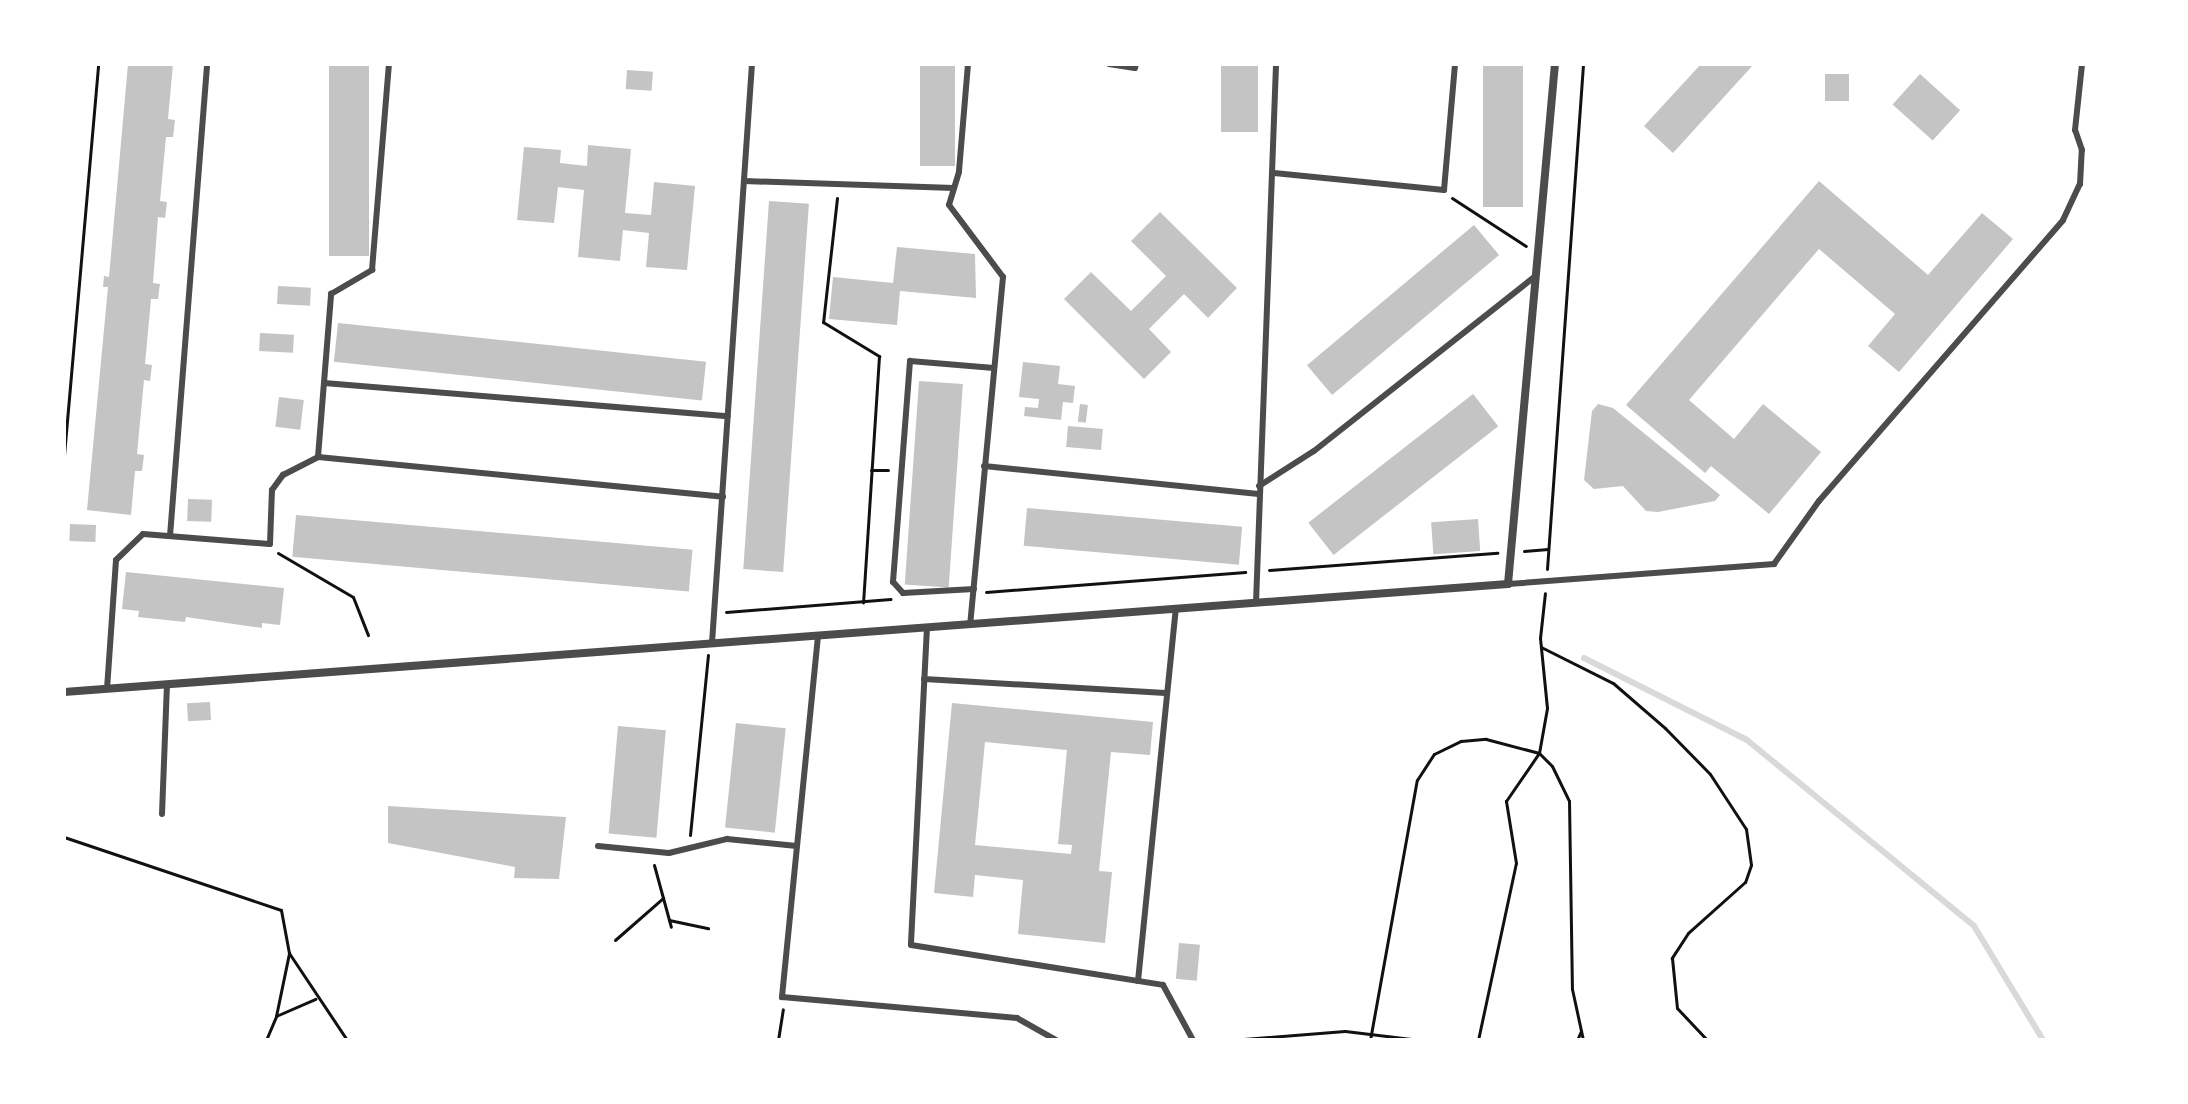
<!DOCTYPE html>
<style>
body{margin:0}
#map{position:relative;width:2188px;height:1104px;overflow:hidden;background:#fff;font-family:"IBM Plex Sans",sans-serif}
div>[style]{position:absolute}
.stream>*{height:6px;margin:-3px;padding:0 3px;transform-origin:3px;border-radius:3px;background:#d9d9d9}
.building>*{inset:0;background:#c4c4c4;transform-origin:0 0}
.path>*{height:3px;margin:-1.5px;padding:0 1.5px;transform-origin:1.5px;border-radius:1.5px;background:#111}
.service>*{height:6px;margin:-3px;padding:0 3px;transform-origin:3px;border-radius:3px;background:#4c4c4c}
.minor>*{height:8px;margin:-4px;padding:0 4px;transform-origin:4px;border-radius:4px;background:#4c4c4c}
span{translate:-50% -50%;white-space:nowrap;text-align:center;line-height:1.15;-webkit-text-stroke:6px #fff;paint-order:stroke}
.frame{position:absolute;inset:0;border:66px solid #fff;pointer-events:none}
</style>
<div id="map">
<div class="stream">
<div style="left:1584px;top:658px;width:182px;rotate:26.7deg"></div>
<div style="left:1747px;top:740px;width:293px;rotate:39.3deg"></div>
<div style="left:1974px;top:926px;width:133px;rotate:58.8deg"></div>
</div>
<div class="building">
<div style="clip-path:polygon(128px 64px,173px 64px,168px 119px,175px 120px,173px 137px,166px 137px,160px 201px,167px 202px,165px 218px,158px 217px,153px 283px,160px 284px,158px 299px,151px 299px,145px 364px,152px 365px,150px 381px,144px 380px,137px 454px,144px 455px,142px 471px,135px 471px,131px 515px,87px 510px,108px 287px,103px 287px,104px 276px,109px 277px)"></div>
<div style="left:329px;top:64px;width:40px;height:192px"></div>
<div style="left:920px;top:64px;width:35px;height:102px"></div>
<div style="left:1221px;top:64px;width:37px;height:68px"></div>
<div style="left:1483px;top:64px;width:40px;height:143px"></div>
<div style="clip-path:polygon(1701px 64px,1754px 64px,1673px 153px,1644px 126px)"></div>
<div style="left:627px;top:70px;width:26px;height:19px;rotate:4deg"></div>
<div style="left:1825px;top:74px;width:24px;height:27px"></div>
<div style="left:1920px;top:74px;width:54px;height:41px;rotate:42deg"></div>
<div style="clip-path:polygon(588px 145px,631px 149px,625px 213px,651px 215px,654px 182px,695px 186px,687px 270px,646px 267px,649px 233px,623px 230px,620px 261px,578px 257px,584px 190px,558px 187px,554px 223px,517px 220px,524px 147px,561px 150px,560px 163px,587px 166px)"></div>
<div style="clip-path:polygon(1819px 181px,1928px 275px,1982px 213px,2013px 239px,1899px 372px,1868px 346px,1895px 314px,1819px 249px,1689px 400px,1734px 439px,1763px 404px,1821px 452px,1769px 514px,1711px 466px,1705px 473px,1626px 405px)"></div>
<div style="left:769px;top:201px;width:40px;height:369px;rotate:4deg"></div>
<div style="clip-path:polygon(1160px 212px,1237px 288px,1208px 318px,1184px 294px,1149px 329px,1171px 352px,1144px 379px,1064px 299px,1091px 272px,1131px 311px,1166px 276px,1131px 241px)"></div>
<div style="left:1474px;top:225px;width:39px;height:218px;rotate:50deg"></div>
<div style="clip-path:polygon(897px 247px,975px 254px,976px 298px,900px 291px,897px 325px,829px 319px,833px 277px,893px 283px)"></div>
<div style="left:278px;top:286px;width:33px;height:18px;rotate:3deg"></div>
<div style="left:338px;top:323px;width:370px;height:39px;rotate:6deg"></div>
<div style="left:260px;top:333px;width:34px;height:18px;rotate:3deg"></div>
<div style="clip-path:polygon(1023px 362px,1060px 366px,1058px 384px,1075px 386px,1073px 403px,1063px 402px,1061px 420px,1024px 416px,1025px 407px,1038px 408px,1039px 399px,1019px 397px)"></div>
<div style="left:919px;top:381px;width:44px;height:204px;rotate:4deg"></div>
<div style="left:1473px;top:394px;width:41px;height:209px;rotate:52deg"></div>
<div style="left:279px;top:397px;width:25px;height:30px;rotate:7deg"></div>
<div style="left:1080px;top:404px;width:8px;height:18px;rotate:7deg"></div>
<div style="clip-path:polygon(1598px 404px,1613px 408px,1720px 495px,1715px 501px,1658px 512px,1646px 511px,1623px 486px,1594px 489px,1584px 480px,1592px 411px)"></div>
<div style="left:1068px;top:426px;width:35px;height:21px;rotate:5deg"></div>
<div style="left:188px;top:499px;width:24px;height:22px;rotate:2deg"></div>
<div style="left:1027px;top:508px;width:216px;height:38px;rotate:5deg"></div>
<div style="left:296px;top:515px;width:398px;height:42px;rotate:5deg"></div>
<div style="left:1478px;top:519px;width:32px;height:47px;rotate:86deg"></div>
<div style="left:70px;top:524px;width:26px;height:17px;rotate:2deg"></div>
<div style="clip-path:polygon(126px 572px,284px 588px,280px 625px,262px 623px,262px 628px,186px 617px,185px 622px,138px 617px,139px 611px,122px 609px)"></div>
<div style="left:210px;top:702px;width:18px;height:23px;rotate:87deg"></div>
<div style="clip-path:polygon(evenodd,952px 703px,1153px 722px,1150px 755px,1111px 752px,1099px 871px,1112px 872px,1105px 943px,1018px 934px,1023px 880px,975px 875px,973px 897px,934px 893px,952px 703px,985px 742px,1067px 750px,1058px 844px,1072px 845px,1071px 854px,975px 845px,985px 742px)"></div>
<div style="left:736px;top:723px;width:50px;height:105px;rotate:6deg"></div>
<div style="left:618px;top:726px;width:48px;height:108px;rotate:5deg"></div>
<div style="clip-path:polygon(388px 806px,566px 817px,559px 879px,514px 878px,515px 867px,388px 843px)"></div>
<div style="left:1179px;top:943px;width:21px;height:36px;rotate:5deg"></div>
</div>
<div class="path">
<div style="left:837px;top:198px;width:125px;rotate:96.4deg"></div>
<div style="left:823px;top:322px;width:66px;rotate:31.3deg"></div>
<div style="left:879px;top:356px;width:247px;rotate:93.7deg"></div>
<div style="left:1452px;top:198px;width:88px;rotate:33deg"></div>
<div style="left:64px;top:455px;width:392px;rotate:-85deg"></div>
<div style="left:871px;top:470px;width:17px"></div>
<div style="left:1524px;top:551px;width:24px;rotate:-5deg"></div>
<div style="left:278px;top:553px;width:87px;rotate:30.4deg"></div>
<div style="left:353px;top:597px;width:41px;rotate:68.5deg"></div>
<div style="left:1547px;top:569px;width:506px;rotate:-85.92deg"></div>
<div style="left:1269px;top:570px;width:229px;rotate:-4.3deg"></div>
<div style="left:986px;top:592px;width:260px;rotate:-4.4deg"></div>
<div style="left:726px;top:612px;width:165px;rotate:-4.5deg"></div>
<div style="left:1541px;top:647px;width:80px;rotate:26.6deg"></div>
<div style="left:1613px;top:683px;width:69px;rotate:40.9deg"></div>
<div style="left:1665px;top:728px;width:64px;rotate:45.6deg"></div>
<div style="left:1710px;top:774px;width:66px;rotate:56.8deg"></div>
<div style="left:1746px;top:829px;width:36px;rotate:82deg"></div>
<div style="left:1751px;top:865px;width:18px;rotate:109deg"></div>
<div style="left:1745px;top:882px;width:76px;rotate:138.2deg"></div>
<div style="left:1688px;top:933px;width:30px;rotate:123deg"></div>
<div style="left:1672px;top:958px;width:50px;rotate:84.3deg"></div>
<div style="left:1677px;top:1008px;width:44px;rotate:46.8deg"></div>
<div style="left:690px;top:835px;width:181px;rotate:-84.3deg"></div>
<div style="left:64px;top:837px;width:229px;rotate:18.6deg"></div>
<div style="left:281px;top:910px;width:44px;rotate:79.5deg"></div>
<div style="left:289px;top:953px;width:105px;rotate:56.3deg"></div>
<div style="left:654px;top:865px;width:64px;rotate:74.7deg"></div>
<div style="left:669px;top:920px;width:40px;rotate:12deg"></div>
<div style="left:615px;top:940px;width:64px;rotate:-41.2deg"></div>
<div style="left:276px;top:1016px;width:64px;rotate:-78.3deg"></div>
<div style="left:266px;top:1040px;width:26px;rotate:-67deg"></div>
<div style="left:276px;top:1016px;width:43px;rotate:-23.6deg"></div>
<div style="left:778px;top:1040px;width:31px;rotate:-81deg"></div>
<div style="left:1231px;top:1040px;width:114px;rotate:-4.5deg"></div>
<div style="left:1345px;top:1031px;width:75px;rotate:6.9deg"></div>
<div style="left:1370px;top:1040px;width:264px;rotate:-79.8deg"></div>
<div style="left:1417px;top:780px;width:31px;rotate:-57deg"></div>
<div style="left:1434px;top:754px;width:30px;rotate:-26deg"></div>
<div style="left:1461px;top:741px;width:25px;rotate:-5deg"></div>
<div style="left:1486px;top:739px;width:55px;rotate:14.8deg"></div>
<div style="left:1539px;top:753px;width:18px;rotate:45deg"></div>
<div style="left:1552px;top:766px;width:39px;rotate:64deg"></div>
<div style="left:1569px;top:801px;width:188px;rotate:89.1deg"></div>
<div style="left:1572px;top:989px;width:52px;rotate:77.8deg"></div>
<div style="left:1478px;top:1040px;width:181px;rotate:-77.9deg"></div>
<div style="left:1516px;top:863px;width:63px;rotate:-99.2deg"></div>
<div style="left:1506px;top:801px;width:58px;rotate:-55.5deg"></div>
<div style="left:1539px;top:753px;width:46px;rotate:-79.9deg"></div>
<div style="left:1547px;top:708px;width:70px;rotate:-95.7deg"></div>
<div style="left:1540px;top:638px;width:45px;rotate:-83.7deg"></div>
<div style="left:1577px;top:1040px;width:10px;rotate:-66deg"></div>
</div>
<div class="service">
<div style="left:968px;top:64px;width:108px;rotate:94.8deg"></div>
<div style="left:959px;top:172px;width:34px;rotate:107deg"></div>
<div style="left:949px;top:205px;width:90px;rotate:53.1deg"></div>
<div style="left:1003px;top:277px;width:349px;rotate:95.4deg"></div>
<div style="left:1109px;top:64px;width:26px;rotate:9deg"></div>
<div style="left:1135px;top:68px;width:4px;rotate:-76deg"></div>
<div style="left:1274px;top:173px;width:171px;rotate:5.7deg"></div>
<div style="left:1444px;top:190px;width:126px;rotate:-85deg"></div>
<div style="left:744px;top:181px;width:210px;rotate:1.9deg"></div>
<div style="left:324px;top:383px;width:405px;rotate:4.7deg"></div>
<div style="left:318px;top:457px;width:164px;rotate:-85.4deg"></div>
<div style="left:331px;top:294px;width:48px;rotate:-30.3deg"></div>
<div style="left:372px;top:270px;width:207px;rotate:-85.3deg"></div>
<div style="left:984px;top:466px;width:276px;rotate:5.8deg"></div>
<div style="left:1259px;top:486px;width:65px;rotate:-32.5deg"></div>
<div style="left:1314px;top:451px;width:280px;rotate:-38.3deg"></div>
<div style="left:170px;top:536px;width:473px;rotate:-85.5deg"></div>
<div style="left:1508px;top:584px;width:267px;rotate:-4.3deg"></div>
<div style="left:1774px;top:564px;width:77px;rotate:-54.5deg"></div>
<div style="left:1819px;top:501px;width:372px;rotate:-49deg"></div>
<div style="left:2063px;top:220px;width:40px;rotate:-65deg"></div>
<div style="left:2080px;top:184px;width:34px;rotate:-87deg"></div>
<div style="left:2082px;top:150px;width:21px;rotate:-109deg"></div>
<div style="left:2075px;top:130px;width:66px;rotate:-83.9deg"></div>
<div style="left:974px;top:589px;width:71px;rotate:176.8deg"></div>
<div style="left:903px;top:593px;width:15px;rotate:-132deg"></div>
<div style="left:893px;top:582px;width:222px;rotate:-85.6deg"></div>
<div style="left:910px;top:361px;width:84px;rotate:4.8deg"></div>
<div style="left:1256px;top:603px;width:539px;rotate:-87.87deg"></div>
<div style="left:927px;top:627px;width:318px;rotate:92.9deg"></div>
<div style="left:911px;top:945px;width:255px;rotate:9deg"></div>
<div style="left:1163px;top:985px;width:63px;rotate:61.4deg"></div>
<div style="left:818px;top:636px;width:363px;rotate:95.7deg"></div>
<div style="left:782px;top:997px;width:236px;rotate:5.1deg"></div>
<div style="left:1017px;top:1018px;width:45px;rotate:29.4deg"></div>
<div style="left:712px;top:643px;width:580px;rotate:-86.05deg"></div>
<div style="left:924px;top:679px;width:242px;rotate:3.3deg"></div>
<div style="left:107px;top:689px;width:129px;rotate:-86deg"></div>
<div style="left:116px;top:560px;width:37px;rotate:-44deg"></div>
<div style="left:143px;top:534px;width:127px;rotate:4.5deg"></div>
<div style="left:270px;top:544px;width:54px;rotate:-87.9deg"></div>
<div style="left:272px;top:490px;width:19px;rotate:-54deg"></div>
<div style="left:283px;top:475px;width:39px;rotate:-27deg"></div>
<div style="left:318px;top:457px;width:407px;rotate:5.6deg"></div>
<div style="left:162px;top:814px;width:130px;rotate:-87.8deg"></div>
<div style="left:598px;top:846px;width:71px;rotate:5.6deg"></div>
<div style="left:669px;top:853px;width:60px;rotate:-13.6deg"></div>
<div style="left:727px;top:839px;width:70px;rotate:5.7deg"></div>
<div style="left:1138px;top:981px;width:374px;rotate:-84.2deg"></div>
</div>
<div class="minor">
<div style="left:64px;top:692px;width:1448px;rotate:-4.28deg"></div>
<div style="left:1508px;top:584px;width:522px;rotate:-84.84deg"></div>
</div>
<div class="frame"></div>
</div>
